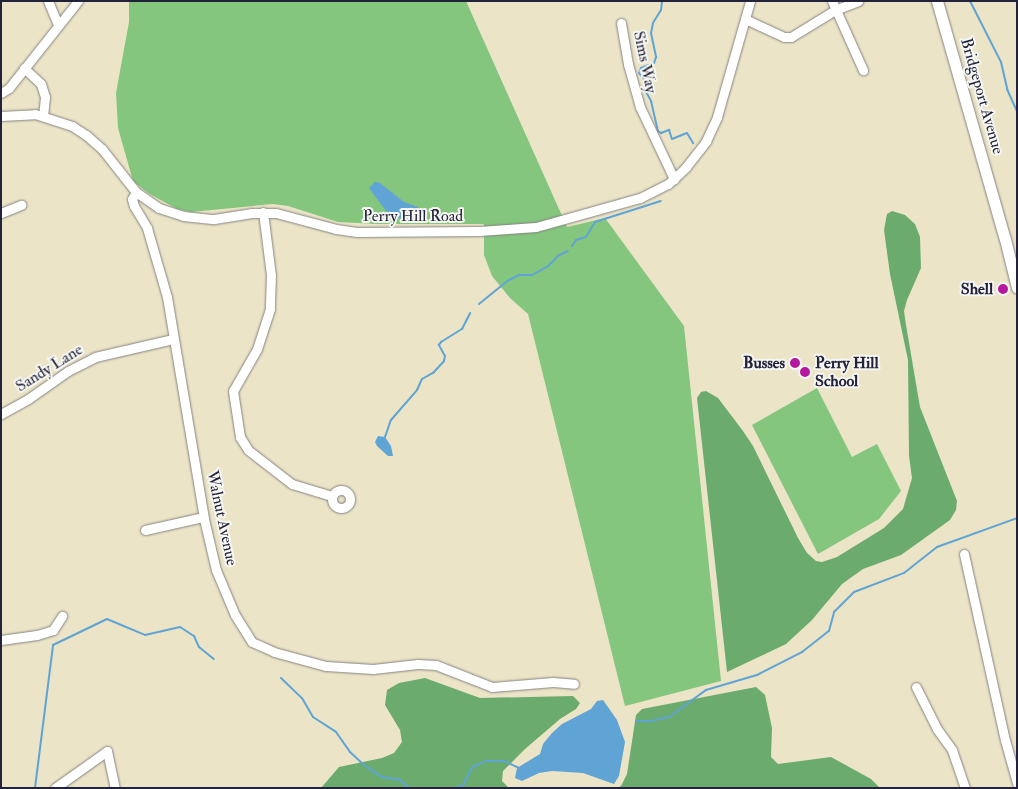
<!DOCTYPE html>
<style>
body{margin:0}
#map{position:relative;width:1018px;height:789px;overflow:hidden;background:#ebe4c7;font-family:"IM FELL Double Pica",serif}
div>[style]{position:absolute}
.green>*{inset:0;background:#84c67e}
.forest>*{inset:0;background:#6bab6d}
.water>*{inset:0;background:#5fa4d4}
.stream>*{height:2px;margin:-1px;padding:0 1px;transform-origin:1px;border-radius:1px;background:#5fa4d4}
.roads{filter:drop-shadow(0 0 1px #868381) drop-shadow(0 0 1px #868381)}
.minor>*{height:9px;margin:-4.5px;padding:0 4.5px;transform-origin:4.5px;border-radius:4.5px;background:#fff}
.minor>.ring{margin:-4.5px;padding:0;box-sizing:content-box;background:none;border:9px solid #fff;border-radius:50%}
.major>*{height:11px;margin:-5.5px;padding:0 5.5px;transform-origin:5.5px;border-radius:5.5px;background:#fff}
.dots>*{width:14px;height:14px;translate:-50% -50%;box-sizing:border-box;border:2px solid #f6f6f2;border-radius:50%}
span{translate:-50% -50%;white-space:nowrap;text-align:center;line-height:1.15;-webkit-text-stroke:4px #f6f6f2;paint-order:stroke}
.street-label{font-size:16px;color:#22223b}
.poi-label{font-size:16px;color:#22223b;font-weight:700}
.right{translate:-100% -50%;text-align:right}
.left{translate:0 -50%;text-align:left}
.frame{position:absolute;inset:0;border:2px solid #22223b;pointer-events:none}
</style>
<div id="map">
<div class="green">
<div style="clip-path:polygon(129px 1px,466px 1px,567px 227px,605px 218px,684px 326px,721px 681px,625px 706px,528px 314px,510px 298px,492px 276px,484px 255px,484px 224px,376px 224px,338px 222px,288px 206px,273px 204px,191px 212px,177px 209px,148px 193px,133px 181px,118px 128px,116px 93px,129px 22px)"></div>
<div style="clip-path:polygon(817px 388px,852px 457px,877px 444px,901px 491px,879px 519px,818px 554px,752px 425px)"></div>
</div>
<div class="forest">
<div style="clip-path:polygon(892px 211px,905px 215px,915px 224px,920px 237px,921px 268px,907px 300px,904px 311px,906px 325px,920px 407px,957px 501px,956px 510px,950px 520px,901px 555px,863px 569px,842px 584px,812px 620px,786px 644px,727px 672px,697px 398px,701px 392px,706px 391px,718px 398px,743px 431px,753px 446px,798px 538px,807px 553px,816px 561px,822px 562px,837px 557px,884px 528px,903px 509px,912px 478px,909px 456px,908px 360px,890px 274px,884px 230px,887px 214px)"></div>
<div style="clip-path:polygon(425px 678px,480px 698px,573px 696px,580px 703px,576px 709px,560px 719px,525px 749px,503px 771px,502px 781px,509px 788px,321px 788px,339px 767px,382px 758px,394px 753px,402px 742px,400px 730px,385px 705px,387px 690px,399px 683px)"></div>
<div style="clip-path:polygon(756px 687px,765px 695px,772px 728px,771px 757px,778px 764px,831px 757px,871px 779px,880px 788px,617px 788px,621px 786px,627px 774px,636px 715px,642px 709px)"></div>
</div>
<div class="water">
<div style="clip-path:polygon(375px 182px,380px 183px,404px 202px,418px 207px,417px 213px,407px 220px,389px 215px,369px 188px)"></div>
<div style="clip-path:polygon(378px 436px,385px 437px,391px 446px,393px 456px,388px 456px,377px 446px,375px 442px)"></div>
<div style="clip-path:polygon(603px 700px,617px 720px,625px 742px,619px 776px,614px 784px,583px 773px,552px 771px,539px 773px,522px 781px,515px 778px,517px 768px,540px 754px,543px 744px,552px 733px,562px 724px,591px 709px,597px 701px)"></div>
</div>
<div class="stream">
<div style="left:662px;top:1px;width:9px;rotate:96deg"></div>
<div style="left:661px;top:10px;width:15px;rotate:122deg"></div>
<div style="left:653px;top:23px;width:10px;rotate:101deg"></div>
<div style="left:651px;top:33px;width:25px;rotate:78deg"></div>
<div style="left:656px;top:57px;width:6px;rotate:108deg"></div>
<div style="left:654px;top:63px;width:14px;rotate:159deg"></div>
<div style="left:641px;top:68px;width:5px;rotate:112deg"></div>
<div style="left:639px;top:73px;width:11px;rotate:52deg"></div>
<div style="left:646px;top:82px;width:8px;rotate:97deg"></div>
<div style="left:645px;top:90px;width:13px;rotate:61deg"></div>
<div style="left:651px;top:101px;width:31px;rotate:77deg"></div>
<div style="left:658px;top:131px;width:4px;rotate:34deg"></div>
<div style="left:661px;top:133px;width:9px;rotate:-21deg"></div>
<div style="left:669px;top:130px;width:9px;rotate:72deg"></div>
<div style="left:672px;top:139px;width:16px;rotate:-22deg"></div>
<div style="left:687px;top:133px;width:12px;rotate:59deg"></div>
<div style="left:970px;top:1px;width:68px;rotate:63.1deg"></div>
<div style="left:1001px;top:62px;width:28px;rotate:77deg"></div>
<div style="left:1007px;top:89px;width:24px;rotate:66deg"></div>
<div style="left:572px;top:246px;width:7px;rotate:-56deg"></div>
<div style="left:576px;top:240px;width:10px;rotate:-17deg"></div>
<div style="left:586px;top:237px;width:17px;rotate:-59deg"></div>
<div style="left:595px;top:222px;width:69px;rotate:-17.7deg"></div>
<div style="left:479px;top:304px;width:38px;rotate:-39deg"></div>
<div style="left:509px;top:280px;width:11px;rotate:-27deg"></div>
<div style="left:519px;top:275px;width:13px"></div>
<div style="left:532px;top:275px;width:18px;rotate:-29deg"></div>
<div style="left:548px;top:266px;width:14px;rotate:-45deg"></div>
<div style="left:558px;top:256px;width:11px;rotate:-27deg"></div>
<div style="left:385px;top:437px;width:18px;rotate:-71deg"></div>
<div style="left:391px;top:420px;width:40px;rotate:-49deg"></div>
<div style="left:417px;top:390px;width:12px;rotate:-66deg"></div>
<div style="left:422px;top:379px;width:13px;rotate:-29deg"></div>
<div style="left:433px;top:373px;width:16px;rotate:-47deg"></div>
<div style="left:444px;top:361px;width:5px;rotate:-79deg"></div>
<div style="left:445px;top:356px;width:13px;rotate:-119deg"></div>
<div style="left:439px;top:345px;width:4px;rotate:-56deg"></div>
<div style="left:441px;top:342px;width:25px;rotate:-32deg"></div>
<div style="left:462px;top:329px;width:18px;rotate:-63deg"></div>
<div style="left:281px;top:678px;width:29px;rotate:44deg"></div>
<div style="left:302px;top:698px;width:22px;rotate:60deg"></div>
<div style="left:313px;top:717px;width:27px;rotate:33deg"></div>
<div style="left:336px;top:732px;width:24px;rotate:55deg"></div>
<div style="left:350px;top:752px;width:19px;rotate:43deg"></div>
<div style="left:364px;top:765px;width:22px;rotate:34deg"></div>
<div style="left:382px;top:777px;width:18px;rotate:9deg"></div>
<div style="left:400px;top:780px;width:12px;rotate:42deg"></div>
<div style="left:636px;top:721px;width:15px"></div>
<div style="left:651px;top:721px;width:18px;rotate:-13deg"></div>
<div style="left:669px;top:717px;width:46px;rotate:-36.1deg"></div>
<div style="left:706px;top:690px;width:53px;rotate:-16.4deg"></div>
<div style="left:757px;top:675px;width:51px;rotate:-27.1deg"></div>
<div style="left:802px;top:652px;width:34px;rotate:-38deg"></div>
<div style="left:829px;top:631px;width:20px;rotate:-75deg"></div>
<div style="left:834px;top:612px;width:28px;rotate:-45deg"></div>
<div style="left:854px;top:592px;width:53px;rotate:-20.8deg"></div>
<div style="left:904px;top:573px;width:42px;rotate:-38.2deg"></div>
<div style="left:937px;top:547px;width:85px;rotate:-19.9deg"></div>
<div style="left:35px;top:788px;width:144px;rotate:-82.8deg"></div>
<div style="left:53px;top:645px;width:60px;rotate:-25.7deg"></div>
<div style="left:107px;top:619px;width:41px;rotate:22.8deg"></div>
<div style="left:145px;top:635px;width:36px;rotate:-13deg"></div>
<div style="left:180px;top:627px;width:17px;rotate:33deg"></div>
<div style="left:194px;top:636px;width:12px;rotate:66deg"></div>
<div style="left:199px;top:647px;width:19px;rotate:39deg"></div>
<div style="left:456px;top:788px;width:8px;rotate:-23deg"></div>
<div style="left:463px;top:785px;width:20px;rotate:-63deg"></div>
<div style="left:472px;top:767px;width:15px;rotate:-23deg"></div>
<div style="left:486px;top:761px;width:18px"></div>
<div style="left:504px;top:761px;width:17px;rotate:25deg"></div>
</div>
<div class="roads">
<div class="minor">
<div style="left:48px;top:1px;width:26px;rotate:67deg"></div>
<div style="left:832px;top:1px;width:76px;rotate:65.8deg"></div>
<div style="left:745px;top:19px;width:43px;rotate:24.8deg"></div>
<div style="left:784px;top:37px;width:7px"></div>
<div style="left:791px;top:37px;width:52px;rotate:-31.5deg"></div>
<div style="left:835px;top:10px;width:25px;rotate:-21deg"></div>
<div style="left:621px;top:23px;width:42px;rotate:80.3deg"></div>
<div style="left:628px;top:64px;width:45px;rotate:74.4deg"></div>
<div style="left:640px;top:107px;width:80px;rotate:64.7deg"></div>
<div style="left:24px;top:68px;width:23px;rotate:43deg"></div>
<div style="left:41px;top:84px;width:14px;rotate:73deg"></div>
<div style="left:45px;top:97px;width:19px;rotate:96deg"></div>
<div style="left:1px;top:93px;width:9px;rotate:-32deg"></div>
<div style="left:9px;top:88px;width:111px;rotate:-51.6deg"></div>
<div style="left:1px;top:116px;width:34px;rotate:-3deg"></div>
<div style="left:35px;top:114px;width:39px;rotate:18deg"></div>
<div style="left:72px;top:126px;width:17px;rotate:33deg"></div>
<div style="left:86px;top:135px;width:21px;rotate:41deg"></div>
<div style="left:102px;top:149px;width:55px;rotate:51.7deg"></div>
<div style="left:136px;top:192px;width:28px;rotate:35deg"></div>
<div style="left:159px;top:208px;width:25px;rotate:18deg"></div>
<div style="left:183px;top:216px;width:31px;rotate:6deg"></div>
<div style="left:214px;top:219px;width:37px;rotate:-9deg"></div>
<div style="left:251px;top:213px;width:25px"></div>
<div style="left:276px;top:213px;width:62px;rotate:14.9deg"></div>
<div style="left:336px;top:229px;width:21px;rotate:8deg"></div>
<div style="left:357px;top:232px;width:122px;rotate:-0.5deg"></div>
<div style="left:479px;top:231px;width:57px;rotate:-4deg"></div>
<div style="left:536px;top:227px;width:108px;rotate:-15.6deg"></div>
<div style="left:640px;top:198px;width:31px;rotate:-27deg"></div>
<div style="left:668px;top:184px;width:25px;rotate:-43deg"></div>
<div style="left:686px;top:167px;width:33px;rotate:-52deg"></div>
<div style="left:706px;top:141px;width:26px;rotate:-65deg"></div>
<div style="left:717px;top:117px;width:121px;rotate:-74.1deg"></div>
<div style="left:136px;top:192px;width:8px;rotate:120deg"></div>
<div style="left:132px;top:199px;width:7px;rotate:74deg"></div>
<div style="left:134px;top:206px;width:26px;rotate:59deg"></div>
<div style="left:147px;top:228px;width:72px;rotate:73.8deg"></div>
<div style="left:167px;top:297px;width:225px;rotate:80.5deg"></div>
<div style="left:204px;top:519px;width:52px;rotate:76.8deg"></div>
<div style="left:216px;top:570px;width:49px;rotate:67.1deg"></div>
<div style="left:235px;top:615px;width:32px;rotate:58deg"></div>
<div style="left:252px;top:642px;width:24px;rotate:24deg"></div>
<div style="left:274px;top:652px;width:54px;rotate:15.1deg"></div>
<div style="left:326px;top:666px;width:47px;rotate:3.7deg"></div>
<div style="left:373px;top:669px;width:45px;rotate:-6.3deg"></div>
<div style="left:418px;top:664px;width:18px;rotate:3deg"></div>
<div style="left:436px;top:665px;width:60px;rotate:21.4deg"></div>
<div style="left:492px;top:687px;width:61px;rotate:-4.7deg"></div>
<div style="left:553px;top:682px;width:21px;rotate:5deg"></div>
<div style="left:263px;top:212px;width:64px;rotate:82.8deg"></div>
<div style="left:271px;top:275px;width:34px;rotate:92deg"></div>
<div style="left:270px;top:309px;width:42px;rotate:108deg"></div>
<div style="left:257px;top:349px;width:48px;rotate:119.7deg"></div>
<div style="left:233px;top:391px;width:47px;rotate:81.3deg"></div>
<div style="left:240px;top:437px;width:15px;rotate:58deg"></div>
<div style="left:248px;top:450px;width:56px;rotate:37.7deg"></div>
<div style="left:292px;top:484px;width:42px;rotate:16.7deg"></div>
<div style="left:1px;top:213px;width:22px;rotate:-22deg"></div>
<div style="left:1px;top:414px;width:31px;rotate:-29deg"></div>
<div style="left:28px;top:399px;width:49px;rotate:-35deg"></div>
<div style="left:68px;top:371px;width:30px;rotate:-27deg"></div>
<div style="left:95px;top:357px;width:80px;rotate:-13deg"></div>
<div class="ring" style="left:332px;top:490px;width:9px;height:9px"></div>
<div style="left:145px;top:530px;width:59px;rotate:-12.6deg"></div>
<div style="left:964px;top:554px;width:190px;rotate:77.6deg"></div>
<div style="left:1005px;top:740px;width:45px;rotate:74.4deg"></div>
<div style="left:1px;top:640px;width:36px;rotate:-8deg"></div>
<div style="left:37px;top:635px;width:17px;rotate:-17deg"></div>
<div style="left:53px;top:630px;width:17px;rotate:-57deg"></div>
<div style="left:916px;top:687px;width:47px;rotate:63.4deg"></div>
<div style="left:937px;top:729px;width:26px;rotate:54deg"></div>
<div style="left:952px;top:750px;width:40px;rotate:71.1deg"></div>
<div style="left:55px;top:788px;width:64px;rotate:-35.4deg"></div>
<div style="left:107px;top:751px;width:38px;rotate:78deg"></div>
</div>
<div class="major">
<div style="left:937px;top:1px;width:248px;rotate:74.1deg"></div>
<div style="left:1005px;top:239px;width:50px;rotate:76.2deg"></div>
</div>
</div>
<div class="dots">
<div style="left:1003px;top:289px;background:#b5179e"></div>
<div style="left:795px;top:363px;background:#b5179e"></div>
<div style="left:805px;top:372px;background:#b5179e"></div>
</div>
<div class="street-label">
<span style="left:645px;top:62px;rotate:78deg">Sims Way</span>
<span style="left:982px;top:96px;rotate:74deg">Bridgeport Avenue</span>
<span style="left:413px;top:216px">Perry Hill Road</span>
<span style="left:49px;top:368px;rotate:-32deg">Sandy Lane</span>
<span style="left:222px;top:518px;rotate:78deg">Walnut Avenue</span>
</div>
<div class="poi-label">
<span class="right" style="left:993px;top:289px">Shell</span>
<span class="right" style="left:785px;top:363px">Busses</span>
<span class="left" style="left:815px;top:372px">Perry Hill<br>School</span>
</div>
<div class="frame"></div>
</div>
